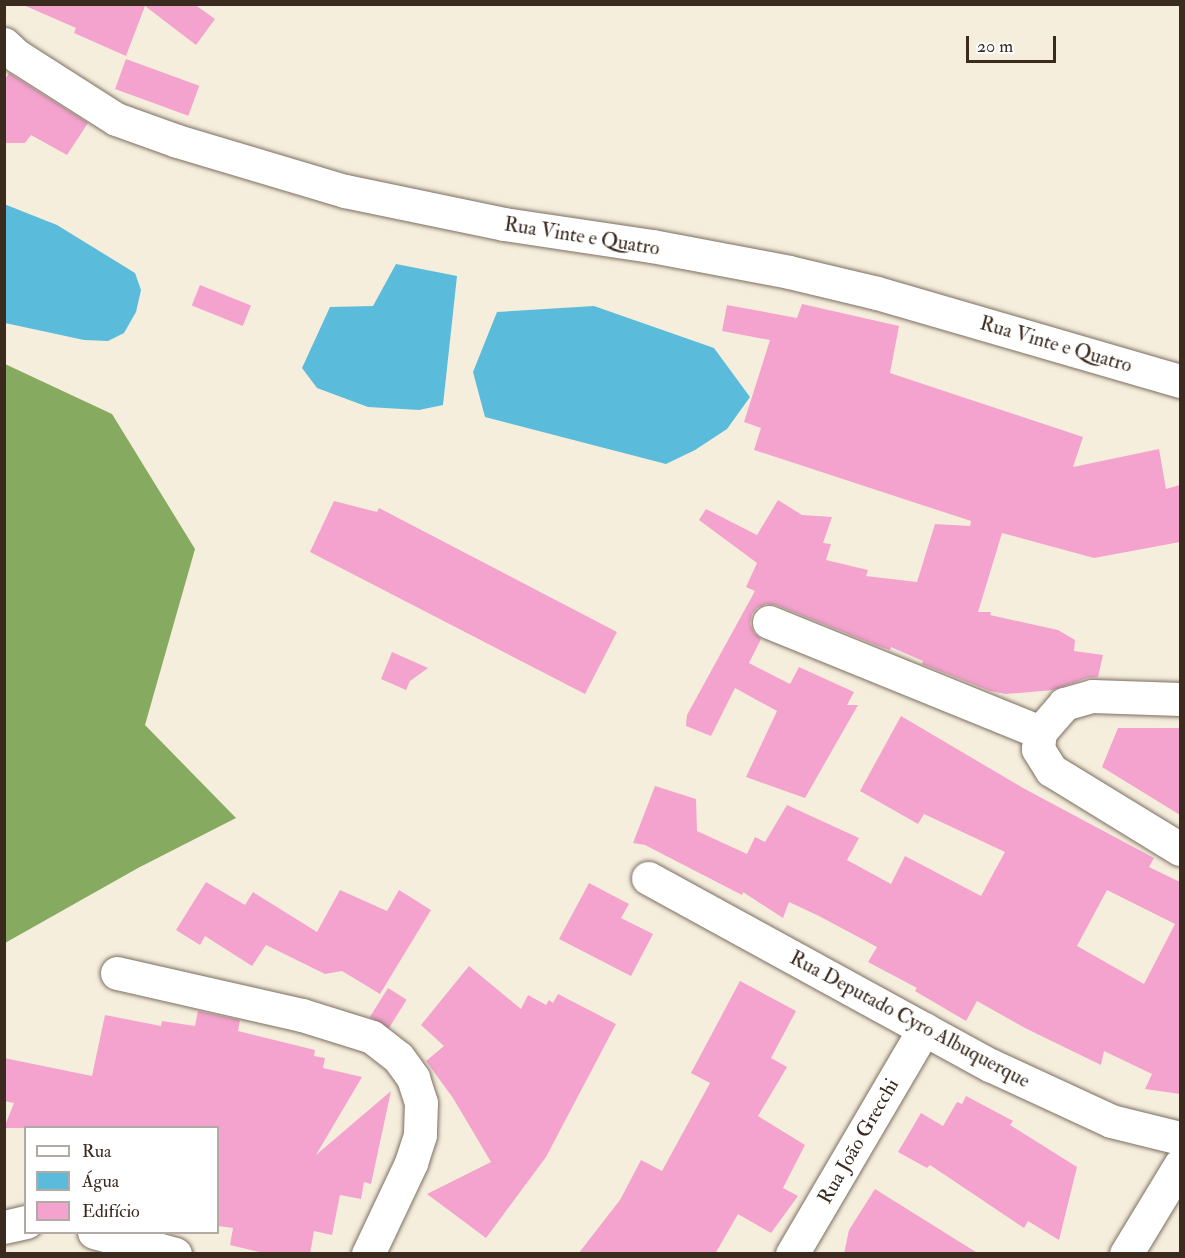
<!DOCTYPE html>
<meta charset="utf-8">
<style>
body{margin:0}
#map{position:relative;width:1185px;height:1258px;overflow:hidden;background:#f6eedd;font-family:"IM FELL Double Pica",serif}
div>[style]{position:absolute}
.forest>*{inset:0;background:#86aa60}
.water>*{inset:0;background:#5bbbda}
.building>*{inset:0;background:#f3a3cd;transform-origin:0 0}
.roads{filter:drop-shadow(0 0 2px #7c6f61) drop-shadow(0 0 2px #7c6f61)}
.minor>*{height:33px;margin:-16.5px;padding:0 16.5px;transform-origin:16.5px;border-radius:16.5px;background:#fff}
span{translate:-50% -50%;white-space:nowrap;text-align:center;line-height:1.15;-webkit-text-stroke:4.5px #fff;paint-order:stroke}
.street-label{font-size:20px;color:#3b2a1e}
.frame{position:absolute;inset:0;border:6px solid #3b2a1e;pointer-events:none}
.legend{position:absolute;left:24px;top:1126px;width:195px;height:108px;box-sizing:border-box;background:#fff;border:2px solid #b1aaa5;margin:0;padding:8px 10px;list-style:none;font-size:18px;color:#3b2a1e}
.legend li{display:flex;align-items:center;gap:12px;height:30px}
.legend b{width:30px;border:2px solid #b1aaa5}
.scale{position:absolute;left:966px;top:36px;width:90px;height:27px;box-sizing:border-box;border:3px solid #3b2a1e;border-top:0;padding-left:8px;font-size:18px;line-height:21px;white-space:nowrap;color:#3b2a1e;-webkit-text-stroke:4px #fff;paint-order:stroke}
</style>
<div id="map">
<div class="forest">
<div style="clip-path:polygon(5px 364px,112px 414px,195px 549px,145px 725px,236px 818px,138px 868px,5px 943px)"></div>
</div>
<div class="water">
<div style="clip-path:polygon(4px 204px,57px 225px,135px 273px,141px 290px,136px 312px,124px 333px,108px 341px,84px 340px,5px 323px)"></div>
<div style="clip-path:polygon(396px 264px,457px 276px,443px 405px,419px 410px,368px 407px,317px 388px,302px 368px,330px 307px,373px 306px)"></div>
<div style="clip-path:polygon(594px 306px,714px 348px,750px 397px,727px 429px,695px 450px,666px 464px,485px 417px,473px 372px,497px 312px)"></div>
</div>
<div class="building">
<div style="clip-path:polygon(21px 4px,194px 4px,215px 19px,196px 45px,145px 6px,126px 56px,74px 33px,76px 28px)"></div>
<div style="left:126px;top:59px;width:78px;height:32px;rotate:20deg"></div>
<div style="clip-path:polygon(9px 73px,88px 123px,67px 155px,31px 135px,25px 143px,4px 143px,4px 81px)"></div>
<div style="left:200px;top:285px;width:55px;height:22px;rotate:22deg"></div>
<div style="clip-path:polygon(802px 304px,899px 326px,890px 373px,1083px 437px,1073px 467px,1159px 449px,1166px 489px,1180px 485px,1180px 542px,1094px 558px,1002px 533px,978px 612px,991px 612px,990px 615px,1058px 630px,1075px 640px,1074px 651px,1103px 655px,1098px 677px,1087px 678px,1053px 690px,1006px 694px,990px 691px,922px 664px,923px 661px,891px 647px,890px 650px,878px 646px,776px 605px,766px 604px,757px 608px,752px 614px,750px 624px,754px 633px,761px 639px,749px 663px,790px 684px,799px 667px,854px 692px,847px 705px,858px 705px,805px 798px,746px 777px,777px 711px,735px 688px,711px 736px,686px 726px,687px 715px,755px 591px,746px 587px,757px 563px,699px 520px,706px 509px,757px 535px,778px 500px,802px 515px,832px 517px,823px 543px,831px 544px,826px 560px,868px 570px,866px 576px,917px 582px,935px 524px,970px 526px,971px 521px,754px 450px,761px 428px,744px 422px,770px 340px,722px 331px,727px 305px,797px 318px)"></div>
<div style="clip-path:polygon(334px 501px,377px 512px,379px 508px,617px 632px,585px 694px,310px 552px)"></div>
<div style="clip-path:polygon(392px 652px,428px 668px,410px 681px,406px 690px,381px 679px)"></div>
<div style="clip-path:polygon(evenodd,901px 716px,1023px 788px,1154px 858px,1149px 867px,1180px 882px,1180px 1094px,1145px 1089px,1152px 1074px,1104px 1051px,1101px 1065px,1025px 1028px,977px 1001px,966px 1021px,915px 991px,917px 988px,868px 962px,877px 947px,819px 916px,789px 902px,783px 918px,743px 892px,742px 895px,645px 845px,633px 843px,655px 786px,696px 799px,697px 831px,747px 854px,755px 837px,765px 842px,787px 805px,859px 838px,847px 860px,891px 884px,905px 856px,981px 896px,1005px 852px,924px 814px,918px 824px,860px 791px,901px 716px,1107px 890px,1175px 924px,1144px 984px,1077px 946px,1107px 890px)"></div>
<div style="clip-path:polygon(1118px 728px,1180px 728px,1180px 815px,1102px 767px)"></div>
<div style="clip-path:polygon(206px 882px,245px 905px,253px 892px,317px 932px,340px 890px,387px 911px,399px 890px,431px 910px,380px 994px,342px 971px,325px 974px,266px 945px,252px 966px,205px 936px,200px 945px,176px 930px)"></div>
<div style="clip-path:polygon(589px 883px,629px 904px,621px 918px,653px 934px,631px 976px,559px 939px)"></div>
<div style="clip-path:polygon(469px 966px,521px 1009px,528px 995px,546px 1005px,549px 1000px,553px 1003px,558px 994px,616px 1024px,546px 1157px,486px 1238px,427px 1194px,491px 1162px,453px 1098px,426px 1061px,444px 1046px,421px 1025px)"></div>
<div style="clip-path:polygon(740px 981px,796px 1011px,771px 1058px,787px 1067px,758px 1116px,805px 1145px,783px 1188px,798px 1196px,771px 1233px,738px 1214px,715px 1254px,578px 1254px,620px 1200px,641px 1160px,662px 1171px,710px 1083px,691px 1073px)"></div>
<div style="left:388px;top:988px;width:22px;height:34px;rotate:32deg"></div>
<div style="clip-path:polygon(198px 1011px,240px 1020px,238px 1031px,315px 1050px,314px 1056px,325px 1058px,323px 1068px,362px 1077px,316px 1155px,391px 1091px,371px 1184px,364px 1182px,361px 1199px,340px 1195px,332px 1235px,314px 1231px,310px 1254px,268px 1254px,230px 1245px,233px 1228px,218px 1226px,218px 1128px,4px 1128px,14px 1103px,4px 1101px,4px 1058px,92px 1076px,105px 1015px,161px 1026px,162px 1021px,195px 1026px)"></div>
<div style="clip-path:polygon(966px 1096px,1013px 1121px,1010px 1125px,1077px 1167px,1059px 1240px,1028px 1221px,1024px 1228px,930px 1165px,927px 1168px,898px 1152px,921px 1113px,943px 1126px,957px 1102px,962px 1104px)"></div>
<div style="clip-path:polygon(875px 1189px,979px 1254px,844px 1254px,849px 1230px)"></div>
</div>
<div class="roads">
<div class="minor">
<div style="left:4px;top:44px;width:18px;rotate:43deg"></div>
<div style="left:17px;top:56px;width:117px;rotate:32.5deg"></div>
<div style="left:116px;top:119px;width:65px;rotate:19.8deg"></div>
<div style="left:177px;top:141px;width:175px;rotate:16.6deg"></div>
<div style="left:345px;top:191px;width:162px;rotate:11.7deg"></div>
<div style="left:504px;top:224px;width:150px;rotate:8.5deg"></div>
<div style="left:652px;top:246px;width:139px;rotate:10.7deg"></div>
<div style="left:789px;top:272px;width:90px;rotate:13.4deg"></div>
<div style="left:877px;top:293px;width:316px;rotate:16.2deg"></div>
<div style="left:769px;top:622px;width:292px;rotate:22.1deg"></div>
<div style="left:1040px;top:732px;width:17px;rotate:97deg"></div>
<div style="left:1038px;top:749px;width:25px;rotate:58deg"></div>
<div style="left:1051px;top:770px;width:151px;rotate:31.5deg"></div>
<div style="left:1040px;top:732px;width:37px;rotate:-49deg"></div>
<div style="left:1064px;top:704px;width:29px;rotate:-16deg"></div>
<div style="left:1092px;top:696px;width:88px;rotate:2deg"></div>
<div style="left:648px;top:878px;width:390px;rotate:28.7deg"></div>
<div style="left:990px;top:1065px;width:133px;rotate:24.8deg"></div>
<div style="left:1111px;top:1121px;width:71px;rotate:13.8deg"></div>
<div style="left:117px;top:973px;width:190px;rotate:12.8deg"></div>
<div style="left:302px;top:1015px;width:73px;rotate:17.4deg"></div>
<div style="left:372px;top:1037px;width:33px;rotate:38deg"></div>
<div style="left:398px;top:1057px;width:26px;rotate:54deg"></div>
<div style="left:413px;top:1078px;width:26px;rotate:72deg"></div>
<div style="left:421px;top:1103px;width:32px;rotate:92deg"></div>
<div style="left:420px;top:1135px;width:29px;rotate:108deg"></div>
<div style="left:411px;top:1163px;width:101px;rotate:115.3deg"></div>
<div style="left:4px;top:1227px;width:23px;rotate:-13deg"></div>
<div style="left:94px;top:1232px;width:84px;rotate:15.2deg"></div>
<div style="left:792px;top:1254px;width:261px;rotate:-59.6deg"></div>
<div style="left:1126px;top:1254px;width:104px;rotate:-58.8deg"></div>
</div>
</div>
<div class="street-label">
<span style="left:582px;top:236px;rotate:9deg">Rua Vinte e Quatro</span>
<span style="left:1056px;top:344px;rotate:16deg">Rua Vinte e Quatro</span>
<span style="left:910px;top:1019px;rotate:28deg">Rua Deputado Cyro Albuquerque</span>
<span style="left:858px;top:1141px;rotate:-60deg">Rua João Grecchi</span>
</div>
<div class="frame"></div>
<ul class="legend">
<li><b style="height:8px;background:#fff"></b>Rua</li>
<li><b style="height:16px;background:#5bbbda"></b>Água</li>
<li><b style="height:16px;background:#f3a3cd"></b>Edifício</li>
</ul>
<div class="scale">20 m</div>
</div>
